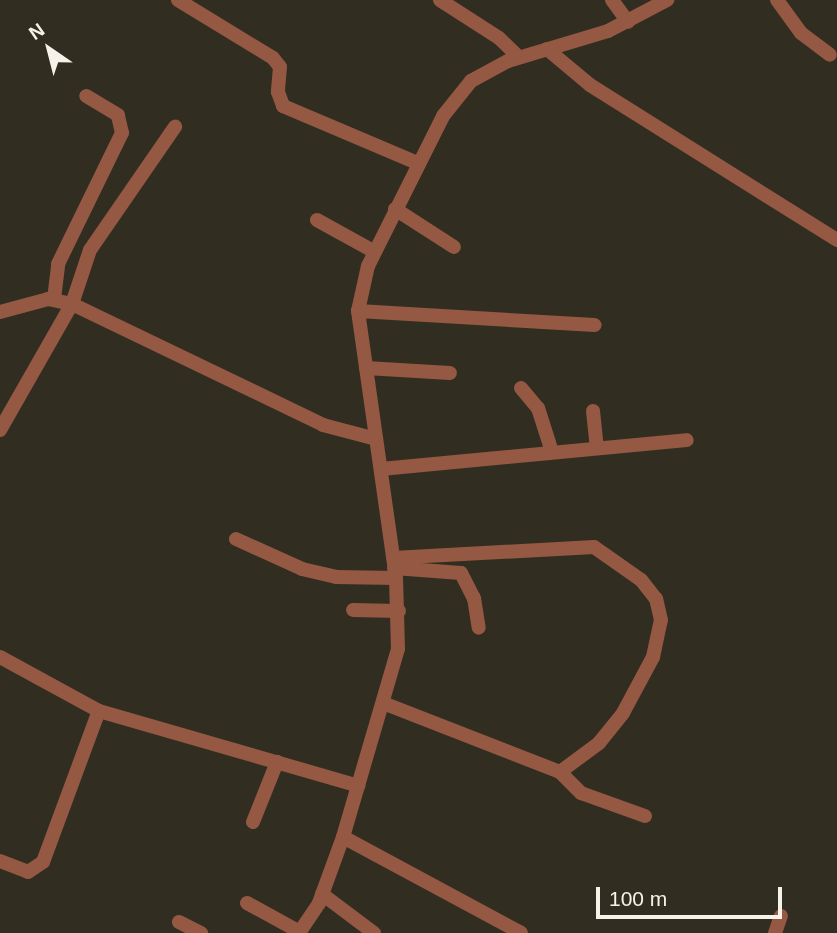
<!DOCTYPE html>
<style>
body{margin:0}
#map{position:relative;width:837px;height:933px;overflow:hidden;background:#312e21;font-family:Arial,sans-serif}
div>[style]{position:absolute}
.minor>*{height:14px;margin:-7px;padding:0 7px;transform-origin:7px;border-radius:7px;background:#945843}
span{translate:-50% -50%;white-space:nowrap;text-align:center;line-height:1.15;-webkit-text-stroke:5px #312e21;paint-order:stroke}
.north{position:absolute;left:14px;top:14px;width:70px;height:70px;-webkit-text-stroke:5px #312e21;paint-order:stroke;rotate:325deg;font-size:19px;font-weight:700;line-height:28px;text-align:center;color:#f5f2ea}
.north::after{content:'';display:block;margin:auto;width:24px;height:32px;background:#f5f2ea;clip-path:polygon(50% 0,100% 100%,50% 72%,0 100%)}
.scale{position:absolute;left:596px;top:887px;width:186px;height:32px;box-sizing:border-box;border:4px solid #f5f2ea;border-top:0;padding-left:9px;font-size:21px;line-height:24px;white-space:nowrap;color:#f5f2ea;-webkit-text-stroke:5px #312e21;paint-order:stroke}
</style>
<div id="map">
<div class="minor">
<div style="left:178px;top:0;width:111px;rotate:31.4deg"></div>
<div style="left:273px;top:58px;width:11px;rotate:52deg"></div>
<div style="left:280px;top:67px;width:25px;rotate:95deg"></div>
<div style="left:278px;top:92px;width:15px;rotate:70deg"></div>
<div style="left:283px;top:106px;width:146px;rotate:23deg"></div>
<div style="left:440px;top:0;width:70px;rotate:32.8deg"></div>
<div style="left:499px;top:38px;width:28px;rotate:44deg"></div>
<div style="left:612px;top:0;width:27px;rotate:54deg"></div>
<div style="left:777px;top:0;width:41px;rotate:54deg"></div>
<div style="left:801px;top:33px;width:36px;rotate:37deg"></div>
<div style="left:547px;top:49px;width:56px;rotate:39.9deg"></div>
<div style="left:590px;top:85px;width:292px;rotate:32.1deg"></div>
<div style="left:395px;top:209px;width:70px;rotate:32.8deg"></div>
<div style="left:317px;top:220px;width:66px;rotate:28.9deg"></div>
<div style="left:54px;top:299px;width:35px;rotate:-83deg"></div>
<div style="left:58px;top:264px;width:146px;rotate:-64deg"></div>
<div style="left:122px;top:133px;width:18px;rotate:-103deg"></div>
<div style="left:118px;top:115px;width:37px;rotate:-149deg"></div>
<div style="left:358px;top:311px;width:237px;rotate:3.4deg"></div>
<div style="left:0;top:312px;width:50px;rotate:-15.2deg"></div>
<div style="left:48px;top:299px;width:25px;rotate:12deg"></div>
<div style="left:72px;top:304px;width:279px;rotate:25.7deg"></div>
<div style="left:323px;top:425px;width:55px;rotate:14.8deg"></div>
<div style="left:366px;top:368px;width:84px;rotate:3.4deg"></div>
<div style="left:521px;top:388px;width:26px;rotate:50deg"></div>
<div style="left:538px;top:408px;width:46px;rotate:72.3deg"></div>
<div style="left:593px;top:411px;width:37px;rotate:84deg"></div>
<div style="left:0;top:430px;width:145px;rotate:-60.3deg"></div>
<div style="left:72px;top:304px;width:57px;rotate:-71.6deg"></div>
<div style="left:90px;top:250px;width:150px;rotate:-55.4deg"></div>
<div style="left:381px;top:469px;width:307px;rotate:-5.4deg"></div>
<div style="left:236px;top:539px;width:72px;rotate:24.4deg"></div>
<div style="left:302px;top:569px;width:35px;rotate:13deg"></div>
<div style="left:336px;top:577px;width:60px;rotate:1deg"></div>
<div style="left:394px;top:568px;width:67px;rotate:4.3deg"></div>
<div style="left:461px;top:573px;width:28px;rotate:63deg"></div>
<div style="left:474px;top:598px;width:30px;rotate:81deg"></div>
<div style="left:353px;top:610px;width:46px;rotate:1.2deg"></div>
<div style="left:0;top:657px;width:113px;rotate:28.6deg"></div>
<div style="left:99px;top:711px;width:270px;rotate:16.1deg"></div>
<div style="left:383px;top:703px;width:190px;rotate:21.3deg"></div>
<div style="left:560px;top:772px;width:49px;rotate:-36.6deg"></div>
<div style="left:599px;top:743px;width:38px;rotate:-51deg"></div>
<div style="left:623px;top:713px;width:64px;rotate:-61.8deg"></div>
<div style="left:653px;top:657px;width:38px;rotate:-78deg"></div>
<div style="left:661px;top:620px;width:22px;rotate:-103deg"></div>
<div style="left:656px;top:599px;width:24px;rotate:-128deg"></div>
<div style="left:641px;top:580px;width:57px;rotate:-144.9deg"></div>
<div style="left:594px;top:547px;width:201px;rotate:176.9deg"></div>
<div style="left:560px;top:772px;width:30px;rotate:45deg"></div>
<div style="left:581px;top:793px;width:68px;rotate:19.8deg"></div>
<div style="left:253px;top:822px;width:65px;rotate:-68.2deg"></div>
<div style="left:343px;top:837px;width:202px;rotate:28.3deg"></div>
<div style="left:0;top:861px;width:30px;rotate:21deg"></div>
<div style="left:28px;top:872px;width:18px;rotate:-34deg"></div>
<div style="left:43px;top:862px;width:161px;rotate:-69.7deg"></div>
<div style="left:322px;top:894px;width:65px;rotate:36.9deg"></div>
<div style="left:247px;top:903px;width:60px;rotate:28.7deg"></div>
<div style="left:179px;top:922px;width:25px;rotate:27deg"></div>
<div style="left:299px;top:933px;width:36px;rotate:-56deg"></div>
<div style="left:319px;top:903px;width:70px;rotate:-70deg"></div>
<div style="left:343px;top:837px;width:196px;rotate:-73.7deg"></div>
<div style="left:398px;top:649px;width:71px;rotate:-91.6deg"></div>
<div style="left:396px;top:578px;width:270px;rotate:-98.1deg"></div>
<div style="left:358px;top:311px;width:46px;rotate:-77.5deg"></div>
<div style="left:368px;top:266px;width:168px;rotate:-63.4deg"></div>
<div style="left:443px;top:116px;width:45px;rotate:-51.3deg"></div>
<div style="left:471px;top:81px;width:42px;rotate:-28.4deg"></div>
<div style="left:508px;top:61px;width:104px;rotate:-16.7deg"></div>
<div style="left:608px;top:31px;width:67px;rotate:-27.7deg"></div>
<div style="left:775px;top:933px;width:18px;rotate:-71deg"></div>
</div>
<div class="north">N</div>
<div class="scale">100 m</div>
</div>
